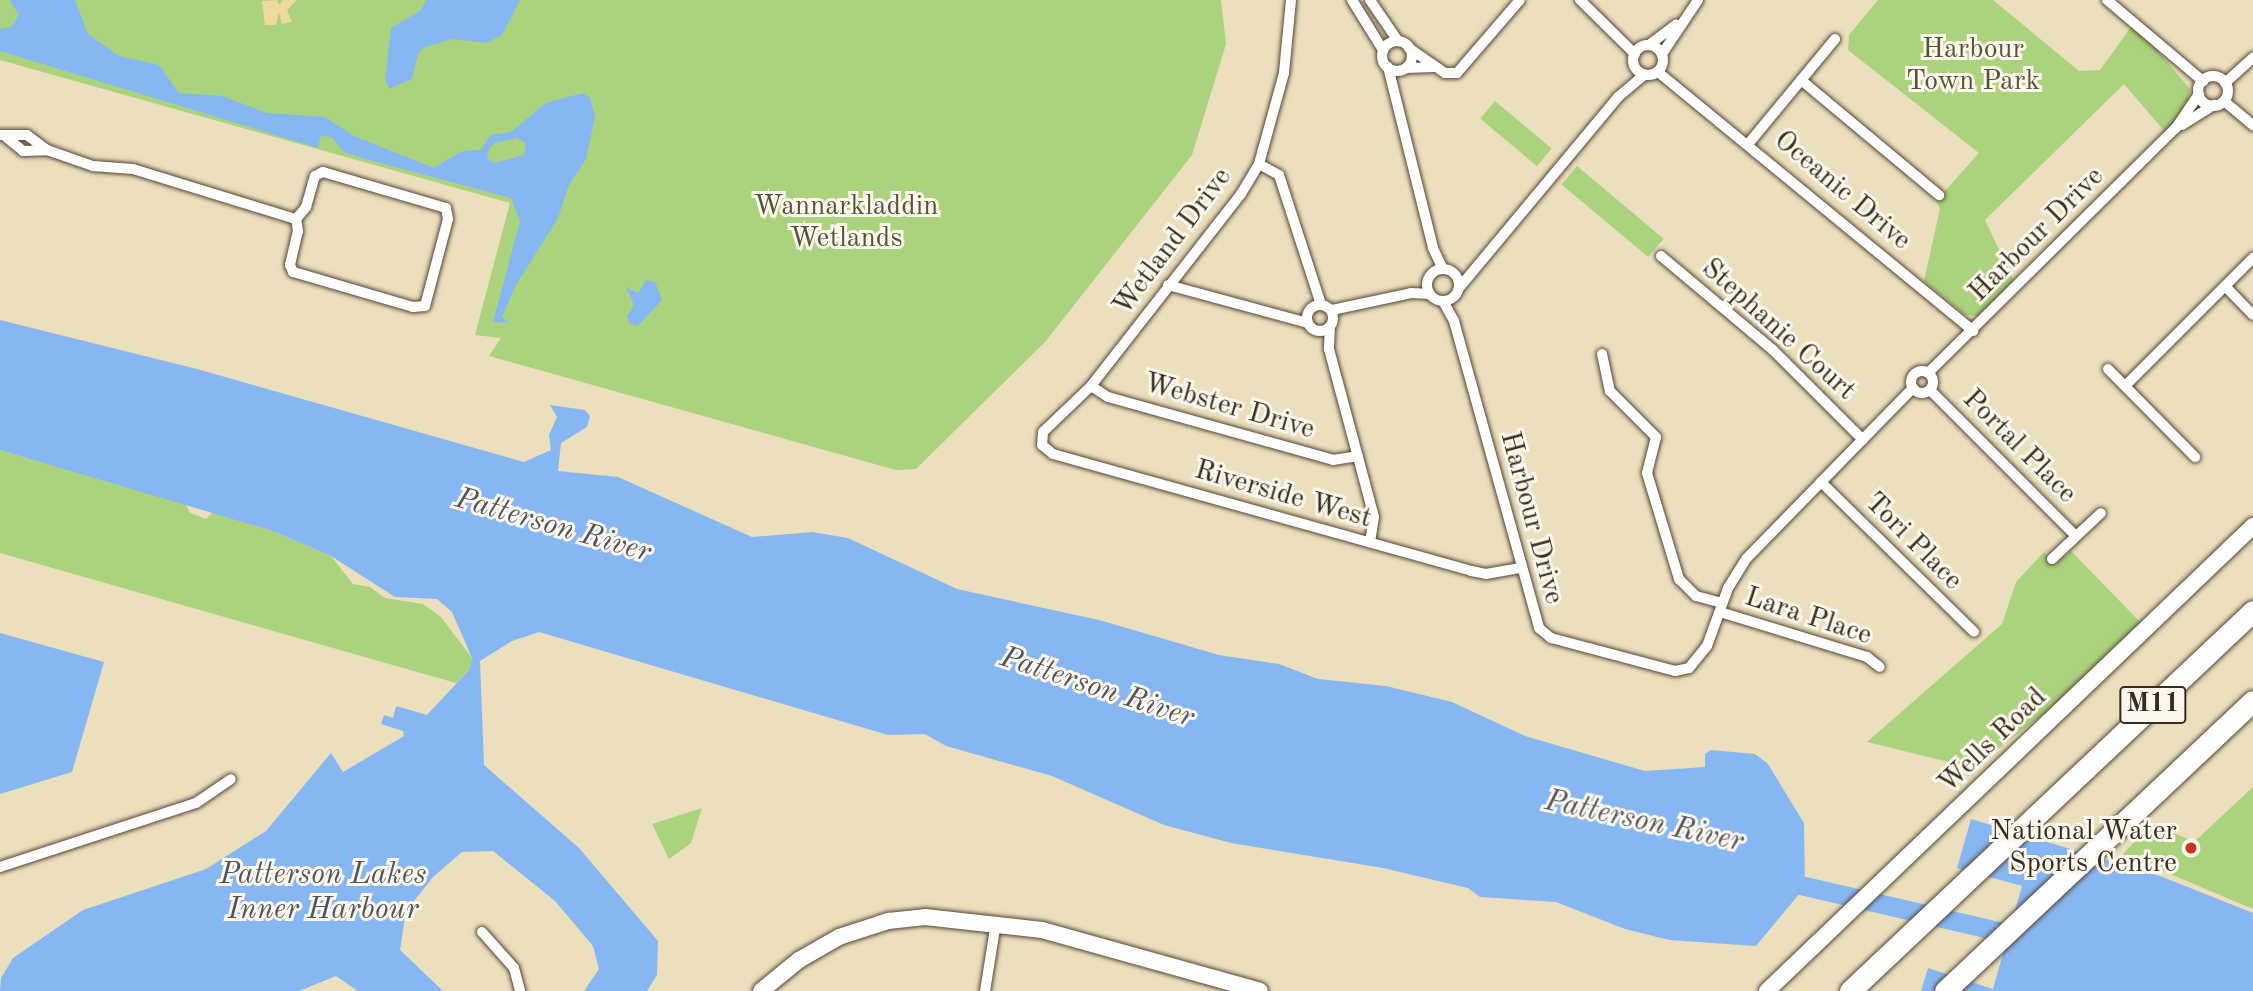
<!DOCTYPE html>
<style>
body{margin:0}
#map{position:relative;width:2253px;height:991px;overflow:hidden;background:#ebdfbd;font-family:"Old Standard TT",serif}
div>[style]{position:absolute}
.green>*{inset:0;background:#abd27d;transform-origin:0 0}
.sand>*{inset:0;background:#eeda9e}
.water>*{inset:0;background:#87b7f3}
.river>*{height:19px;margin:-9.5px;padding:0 9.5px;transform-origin:9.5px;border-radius:9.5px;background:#87b7f3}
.roads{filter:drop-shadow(0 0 2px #554536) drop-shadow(0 0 2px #554536)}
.minor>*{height:10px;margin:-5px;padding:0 5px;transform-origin:5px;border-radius:5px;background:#fff}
.minor>.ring{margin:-5px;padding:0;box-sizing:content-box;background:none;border:10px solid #fff;border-radius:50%}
.secondary>*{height:16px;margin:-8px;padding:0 8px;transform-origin:8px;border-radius:8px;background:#fff}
.motorway>*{height:21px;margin:-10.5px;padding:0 10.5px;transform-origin:10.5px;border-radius:10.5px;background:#fff}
.dots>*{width:19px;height:19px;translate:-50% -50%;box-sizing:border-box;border:4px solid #fbf7ec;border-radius:50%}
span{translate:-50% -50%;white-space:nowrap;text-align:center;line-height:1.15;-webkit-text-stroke:6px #fbf7ec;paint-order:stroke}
.shield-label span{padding:2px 5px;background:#fbf7ec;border:2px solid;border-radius:5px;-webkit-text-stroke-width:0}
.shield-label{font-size:26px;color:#3b2a1e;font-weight:700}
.park-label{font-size:28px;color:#575436}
.street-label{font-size:28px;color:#3b2a1e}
.poi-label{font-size:28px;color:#3b2a1e}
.right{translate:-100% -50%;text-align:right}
.water-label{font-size:30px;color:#52545e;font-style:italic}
</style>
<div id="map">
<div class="green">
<div style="clip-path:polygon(0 0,1221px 0,1226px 44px,1192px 155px,1045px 342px,916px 469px,896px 470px,489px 356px,501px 338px,475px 335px,510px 203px,0 60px)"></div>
<div style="clip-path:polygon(1878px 0,1993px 0,2079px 71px,2100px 70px,2134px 23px,2190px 89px,2187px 107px,2166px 133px,2124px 84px,1985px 220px,2015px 283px,1980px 316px,1965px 315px,1924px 281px,1940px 209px,1936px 201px,1979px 153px,1848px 50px,1849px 35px)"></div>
<div style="left:1495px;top:101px;width:74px;height:23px;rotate:40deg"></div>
<div style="left:1577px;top:166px;width:113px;height:24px;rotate:40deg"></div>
<div style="clip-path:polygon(0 450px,185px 503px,190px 513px,206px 519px,213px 512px,273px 531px,331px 556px,353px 584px,370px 587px,385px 598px,423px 604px,441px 617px,472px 658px,469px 670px,456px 683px,0 553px)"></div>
<div style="clip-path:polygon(2071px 551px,2141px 623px,2046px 712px,1973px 768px,1867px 742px,2002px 624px,2016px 582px,2044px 552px,2056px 564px)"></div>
<div style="clip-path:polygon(2253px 787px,2253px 909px,2123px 854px,2152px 823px,2194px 842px)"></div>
<div style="clip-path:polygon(702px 808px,691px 843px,669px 859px,652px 824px)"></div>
</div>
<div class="sand">
<div style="clip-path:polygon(277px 0,279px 5px,283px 0,297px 0,287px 10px,292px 22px,282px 24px,279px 12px,276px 25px,265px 25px,262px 1px)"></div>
</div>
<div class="water">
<div style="clip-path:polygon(evenodd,10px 0,75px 0,88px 34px,119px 56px,159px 65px,179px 93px,222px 96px,267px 113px,325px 117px,354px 136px,434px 168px,460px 152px,482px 149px,490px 135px,511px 132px,546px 103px,583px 93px,590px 98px,595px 116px,586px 159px,568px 187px,558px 218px,516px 285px,502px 317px,509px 323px,493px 322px,520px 221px,511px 198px,369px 160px,344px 152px,332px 138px,321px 135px,318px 148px,0 51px,0 29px,11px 27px,19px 15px,10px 0,517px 138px,526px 143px,524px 155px,494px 163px,489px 160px,487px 153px,494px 143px,517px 138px)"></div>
<div style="clip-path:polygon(427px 0,520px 0,502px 35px,487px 43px,453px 39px,425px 47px,418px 54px,412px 79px,389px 89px,385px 80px,391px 28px,420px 11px)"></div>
<div style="clip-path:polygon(646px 280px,655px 282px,662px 300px,638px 326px,629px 323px,627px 316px,634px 305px,626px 287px,638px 293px)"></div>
<div style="clip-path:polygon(0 320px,197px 369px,524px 462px,551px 450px,549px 435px,557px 417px,550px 405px,585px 410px,590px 416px,587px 427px,561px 443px,558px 471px,618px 477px,752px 537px,812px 532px,848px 538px,957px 589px,1099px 620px,1219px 655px,1279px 664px,1318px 679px,1386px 686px,1452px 702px,1525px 736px,1645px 771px,1705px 767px,1705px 754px,1711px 750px,1755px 754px,1768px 764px,1804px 823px,1805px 887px,1756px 946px,1669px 940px,1625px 929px,1556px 902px,1480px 897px,1468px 888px,1383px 868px,1231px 843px,1164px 825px,1052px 776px,946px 746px,925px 734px,888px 735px,539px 632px,512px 641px,480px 661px,484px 765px,579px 848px,658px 941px,657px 975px,647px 991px,584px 991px,599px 969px,593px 946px,555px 901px,493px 851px,462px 852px,433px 877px,406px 911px,400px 950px,443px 991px,358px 991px,336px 976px,299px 991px,0 991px,1px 978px,13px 958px,83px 910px,206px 869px,266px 831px,331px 753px,343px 772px,404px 736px,403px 731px,381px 724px,384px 715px,393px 718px,396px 706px,427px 715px,469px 670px,472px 658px,452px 612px,437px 599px,395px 597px,331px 556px,273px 531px,0 450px)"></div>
<div style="clip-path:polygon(0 633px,104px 662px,72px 772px,0 794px)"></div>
<div style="clip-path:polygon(1971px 819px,2160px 876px,2253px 913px,2253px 991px,1921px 991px,1928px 968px,1993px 989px,2022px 886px,1957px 868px)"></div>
</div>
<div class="river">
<div style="left:1779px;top:880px;width:246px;rotate:13.1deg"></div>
</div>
<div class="roads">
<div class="minor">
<div style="left:1291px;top:0;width:73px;rotate:95.5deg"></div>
<div style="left:1284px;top:73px;width:94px;rotate:105.4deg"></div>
<div style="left:1259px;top:164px;width:35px;rotate:121deg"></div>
<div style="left:1241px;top:194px;width:244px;rotate:128deg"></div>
<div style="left:1091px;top:386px;width:66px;rotate:136.2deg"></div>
<div style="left:1043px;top:432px;width:13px;rotate:94deg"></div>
<div style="left:1042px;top:445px;width:14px;rotate:39deg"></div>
<div style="left:1053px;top:454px;width:434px;rotate:15.6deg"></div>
<div style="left:1471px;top:571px;width:15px;rotate:11deg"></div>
<div style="left:1486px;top:574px;width:35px;rotate:-10deg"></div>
<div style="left:1352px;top:0;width:59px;rotate:58.2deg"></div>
<div style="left:1370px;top:0;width:50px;rotate:55.7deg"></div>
<div style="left:1580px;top:0;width:77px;rotate:44.5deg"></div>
<div style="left:2107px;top:0;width:126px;rotate:40.2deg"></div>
<div class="ring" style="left:1382px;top:41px;width:20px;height:20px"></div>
<div style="left:1649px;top:45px;width:34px;rotate:-37deg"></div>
<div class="ring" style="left:1633px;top:45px;width:20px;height:20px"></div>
<div style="left:1409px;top:48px;width:44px;rotate:34.8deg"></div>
<div style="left:1445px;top:73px;width:12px"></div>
<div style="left:1457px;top:73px;width:96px;rotate:-49.2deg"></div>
<div style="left:1662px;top:54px;width:65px;rotate:-56.3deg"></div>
<div style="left:1388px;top:67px;width:187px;rotate:76deg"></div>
<div style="left:1433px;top:248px;width:23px;rotate:65deg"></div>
<div style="left:1406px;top:68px;width:28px;rotate:-2deg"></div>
<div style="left:1658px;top:72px;width:408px;rotate:39.4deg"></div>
<div class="ring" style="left:2198px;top:76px;width:20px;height:20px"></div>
<div style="left:1801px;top:80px;width:180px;rotate:39.8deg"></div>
<div style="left:2225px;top:83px;width:38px;rotate:-42deg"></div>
<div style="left:2224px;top:101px;width:38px;rotate:40deg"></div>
<div style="left:2182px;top:125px;width:38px;rotate:-32deg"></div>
<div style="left:0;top:135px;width:27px"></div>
<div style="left:27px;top:135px;width:25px;rotate:37deg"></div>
<div style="left:47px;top:150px;width:49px;rotate:19.2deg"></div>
<div style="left:93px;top:166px;width:40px;rotate:4.3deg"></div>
<div style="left:133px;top:169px;width:170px;rotate:17.1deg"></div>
<div style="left:6px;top:137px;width:22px;rotate:39deg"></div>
<div style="left:23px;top:151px;width:24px;rotate:-2deg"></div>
<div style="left:1749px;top:143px;width:135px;rotate:-50.4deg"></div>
<div style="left:1259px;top:164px;width:23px;rotate:29deg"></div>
<div style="left:1279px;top:175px;width:136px;rotate:72deg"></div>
<div style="left:323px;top:172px;width:128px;rotate:16.3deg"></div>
<div style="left:446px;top:208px;width:11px;rotate:80deg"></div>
<div style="left:448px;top:219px;width:90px;rotate:104.8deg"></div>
<div style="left:425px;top:306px;width:12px;rotate:175deg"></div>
<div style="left:413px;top:307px;width:125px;rotate:-163.7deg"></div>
<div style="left:293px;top:272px;width:8px;rotate:-113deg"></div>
<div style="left:290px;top:265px;width:35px;rotate:-77deg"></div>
<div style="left:298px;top:231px;width:12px;rotate:-99deg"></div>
<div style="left:296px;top:219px;width:16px;rotate:-50deg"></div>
<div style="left:306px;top:207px;width:32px;rotate:-74deg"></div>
<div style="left:315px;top:176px;width:9px;rotate:-27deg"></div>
<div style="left:1661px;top:256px;width:146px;rotate:40deg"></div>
<div style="left:1773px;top:350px;width:127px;rotate:45deg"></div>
<div class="ring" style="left:1427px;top:269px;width:22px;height:22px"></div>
<div style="left:1168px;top:285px;width:145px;rotate:15.2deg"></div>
<div style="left:2225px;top:286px;width:40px;rotate:46deg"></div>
<div style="left:1459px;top:288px;width:249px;rotate:-50.2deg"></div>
<div style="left:1618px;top:97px;width:34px;rotate:-40deg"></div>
<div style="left:1443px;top:301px;width:23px;rotate:61deg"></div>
<div style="left:1454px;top:321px;width:319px;rotate:74.5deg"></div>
<div style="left:1539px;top:628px;width:16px;rotate:40deg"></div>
<div style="left:1551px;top:638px;width:128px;rotate:14.9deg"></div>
<div style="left:1675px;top:671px;width:14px;rotate:-12deg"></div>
<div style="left:1689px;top:668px;width:28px;rotate:-51deg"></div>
<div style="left:1707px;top:646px;width:62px;rotate:-70.1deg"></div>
<div style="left:1728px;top:588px;width:34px;rotate:-58deg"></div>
<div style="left:1746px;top:559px;width:239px;rotate:-45.7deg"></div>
<div class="ring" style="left:1307px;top:305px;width:16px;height:16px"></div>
<div style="left:1332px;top:310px;width:81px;rotate:-12.1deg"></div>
<div style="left:1411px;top:293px;width:19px;rotate:3deg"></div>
<div style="left:1330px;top:327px;width:22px;rotate:93deg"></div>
<div style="left:1329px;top:349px;width:174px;rotate:75deg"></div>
<div style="left:1374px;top:517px;width:26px;rotate:99deg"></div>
<div style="left:1602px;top:354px;width:38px;rotate:78deg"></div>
<div style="left:1610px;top:391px;width:65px;rotate:45deg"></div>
<div style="left:1656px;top:437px;width:37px;rotate:104deg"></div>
<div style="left:1647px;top:473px;width:111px;rotate:73.2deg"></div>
<div style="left:1679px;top:579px;width:24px;rotate:45deg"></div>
<div style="left:1696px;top:596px;width:27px;rotate:15deg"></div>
<div style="left:2108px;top:369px;width:124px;rotate:45.3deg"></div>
<div class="ring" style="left:1911px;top:371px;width:12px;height:12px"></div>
<div style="left:1928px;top:373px;width:349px;rotate:-44.7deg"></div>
<div style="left:2176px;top:128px;width:41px;rotate:-55.9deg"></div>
<div style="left:2126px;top:385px;width:180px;rotate:-45deg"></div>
<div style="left:1091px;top:386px;width:20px;rotate:33deg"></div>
<div style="left:1108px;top:397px;width:234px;rotate:15.6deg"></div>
<div style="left:1333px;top:460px;width:25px;rotate:-9deg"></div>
<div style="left:1930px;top:390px;width:206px;rotate:45deg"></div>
<div style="left:1821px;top:482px;width:214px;rotate:44.4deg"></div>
<div style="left:2052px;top:559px;width:67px;rotate:-43.2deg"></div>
<div style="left:1720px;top:612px;width:154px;rotate:17deg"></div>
<div style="left:1867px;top:657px;width:16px;rotate:38deg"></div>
<div style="left:0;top:867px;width:206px;rotate:-18.1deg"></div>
<div style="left:196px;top:803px;width:42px;rotate:-34.4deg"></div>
<div style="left:482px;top:932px;width:48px;rotate:48.4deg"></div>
<div style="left:514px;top:968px;width:24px;rotate:75deg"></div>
<div style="left:985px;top:991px;width:70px;rotate:-80.9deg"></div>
</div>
<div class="secondary">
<div style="left:761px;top:991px;width:49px;rotate:-39.2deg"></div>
<div style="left:799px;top:960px;width:46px;rotate:-29.9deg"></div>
<div style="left:839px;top:937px;width:52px;rotate:-18.1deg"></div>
<div style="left:888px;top:921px;width:37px;rotate:-6deg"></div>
<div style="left:925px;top:917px;width:118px;rotate:6.3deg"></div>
<div style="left:1042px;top:930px;width:226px;rotate:15.6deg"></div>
<div style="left:1767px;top:991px;width:673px;rotate:-43.73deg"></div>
</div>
<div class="motorway">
<div style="left:1850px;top:991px;width:554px;rotate:-43.32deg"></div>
<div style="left:1945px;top:991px;width:423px;rotate:-43.3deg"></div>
</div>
</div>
<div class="dots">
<div style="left:2191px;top:848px;background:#c8321e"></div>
</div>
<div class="shield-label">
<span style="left:2153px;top:705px">M11</span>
</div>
<div class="park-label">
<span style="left:1973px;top:66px">Harbour<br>Town Park</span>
<span style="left:846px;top:223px">Wannarkladdin<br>Wetlands</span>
</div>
<div class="street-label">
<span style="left:1842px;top:191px;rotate:40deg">Oceanic Drive</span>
<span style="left:2037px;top:235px;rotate:-45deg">Harbour Drive</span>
<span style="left:1173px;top:242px;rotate:-53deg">Wetland Drive</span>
<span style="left:1778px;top:330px;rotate:42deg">Stephanie Court</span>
<span style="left:1229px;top:407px;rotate:16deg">Webster Drive</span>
<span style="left:2019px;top:447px;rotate:45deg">Portal Place</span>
<span style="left:1283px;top:495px;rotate:16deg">Riverside West</span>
<span style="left:1531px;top:518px;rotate:75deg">Harbour Drive</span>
<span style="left:1913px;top:542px;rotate:45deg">Tori Place</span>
<span style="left:1808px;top:617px;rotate:18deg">Lara Place</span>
<span style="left:1993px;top:741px;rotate:-44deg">Wells Road</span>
</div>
<div class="poi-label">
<span class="right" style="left:2177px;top:848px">National Water<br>Sports Centre</span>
</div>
<div class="water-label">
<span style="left:553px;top:526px;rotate:16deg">Patterson River</span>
<span style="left:1097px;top:688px;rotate:18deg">Patterson River</span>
<span style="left:1644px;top:822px;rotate:12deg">Patterson River</span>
<span style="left:323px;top:892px">Patterson Lakes<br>Inner Harbour</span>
</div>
</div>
